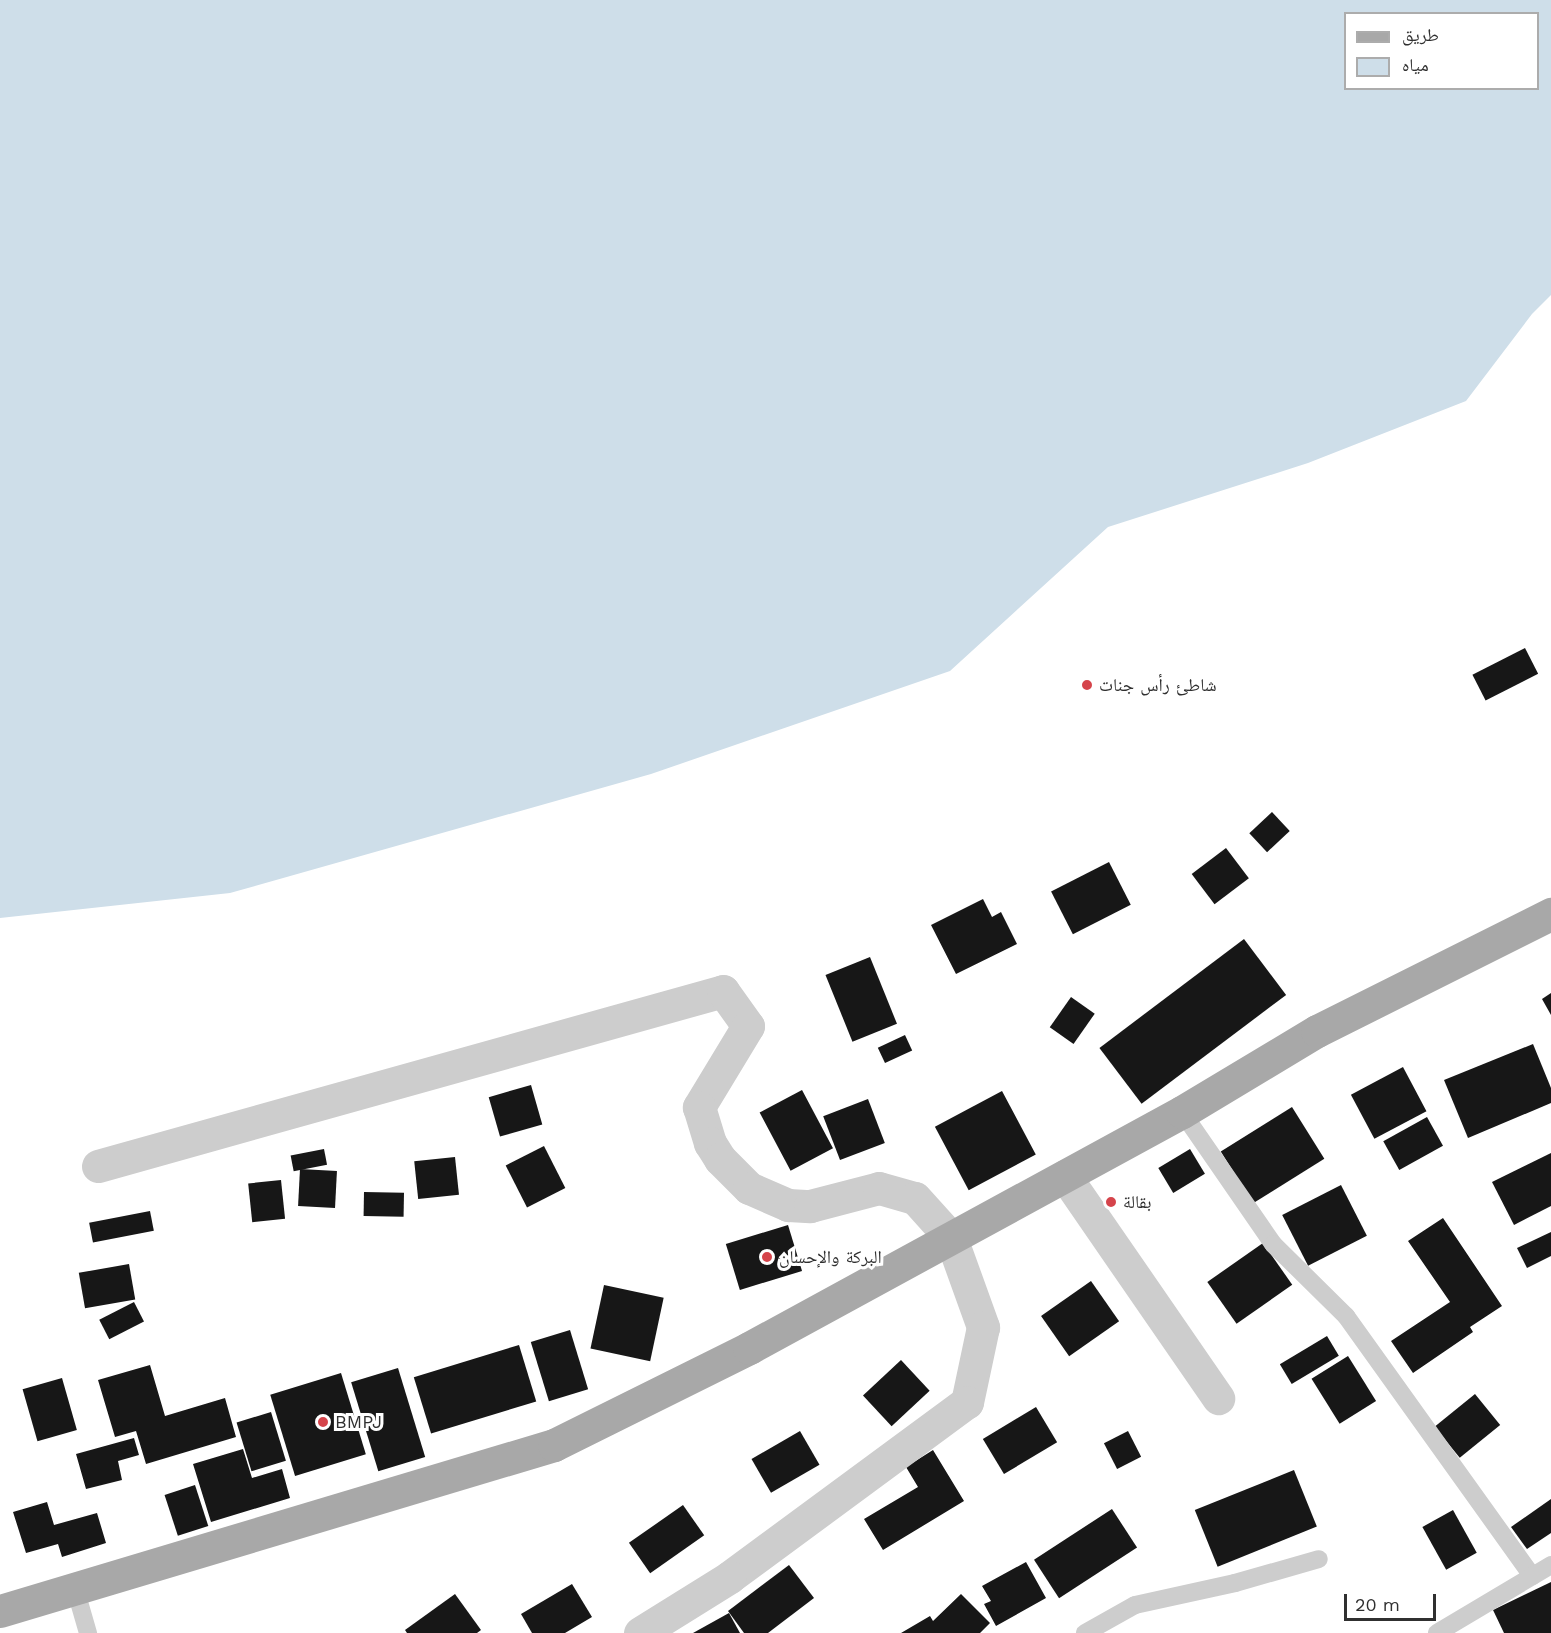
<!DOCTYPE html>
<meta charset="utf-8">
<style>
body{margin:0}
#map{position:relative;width:1551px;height:1633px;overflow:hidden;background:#fff;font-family:"Work Sans","Noto Naskh Arabic",sans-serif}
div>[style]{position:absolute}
.water>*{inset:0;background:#cedee9}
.building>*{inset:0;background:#171717;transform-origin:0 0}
.service>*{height:18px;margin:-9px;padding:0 9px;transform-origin:9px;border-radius:9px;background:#cdcdcd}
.minor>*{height:33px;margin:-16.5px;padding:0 16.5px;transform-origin:16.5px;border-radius:16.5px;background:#cdcdcd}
.primary>*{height:33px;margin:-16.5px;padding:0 16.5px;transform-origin:16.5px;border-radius:16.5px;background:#a8a8a8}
.dots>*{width:16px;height:16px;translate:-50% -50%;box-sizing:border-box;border:3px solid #fff;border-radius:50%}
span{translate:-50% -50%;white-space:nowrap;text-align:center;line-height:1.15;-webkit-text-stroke:6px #fff;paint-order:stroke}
.poi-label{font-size:18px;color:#303030}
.left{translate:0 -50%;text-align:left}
.legend{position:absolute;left:1344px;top:12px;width:195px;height:78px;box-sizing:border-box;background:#fff;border:2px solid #acacac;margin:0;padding:8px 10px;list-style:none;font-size:18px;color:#303030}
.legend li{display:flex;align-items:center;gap:12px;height:30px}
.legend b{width:30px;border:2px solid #acacac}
.scale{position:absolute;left:1344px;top:1594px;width:92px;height:27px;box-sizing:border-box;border:3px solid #303030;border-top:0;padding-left:8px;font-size:18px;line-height:21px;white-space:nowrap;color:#303030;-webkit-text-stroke:4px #fff;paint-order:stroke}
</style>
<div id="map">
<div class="water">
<div style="clip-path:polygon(evenodd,0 0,1551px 0,1551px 295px,1532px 314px,1466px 401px,1308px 463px,1108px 527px,950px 671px,651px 774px,230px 893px,0 918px,0 0,1346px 14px,1538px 14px,1538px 88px,1346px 88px,1346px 14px)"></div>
</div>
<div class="building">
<div style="left:1525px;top:648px;width:29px;height:59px;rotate:63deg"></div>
<div style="left:1272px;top:812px;width:26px;height:31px;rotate:47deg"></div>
<div style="left:1226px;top:848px;width:38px;height:43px;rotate:53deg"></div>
<div style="left:1109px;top:862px;width:48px;height:65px;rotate:63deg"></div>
<div style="clip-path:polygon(983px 899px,992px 917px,1001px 912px,1017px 944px,956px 974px,931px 925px)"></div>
<div style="left:1244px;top:939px;width:70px;height:181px;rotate:53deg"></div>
<div style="left:870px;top:957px;width:72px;height:48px;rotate:68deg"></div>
<div style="clip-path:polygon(1551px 993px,1551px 1015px,1542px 999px)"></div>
<div style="left:1071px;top:997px;width:29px;height:37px;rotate:35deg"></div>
<div style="left:905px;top:1035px;width:17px;height:30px;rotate:65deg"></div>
<div style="clip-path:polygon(1533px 1044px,1551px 1088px,1551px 1103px,1468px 1138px,1444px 1080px)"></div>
<div style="left:1403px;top:1067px;width:50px;height:59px;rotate:62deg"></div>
<div style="left:531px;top:1085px;width:41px;height:44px;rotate:74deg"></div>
<div style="left:802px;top:1090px;width:66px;height:48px;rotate:62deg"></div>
<div style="left:1002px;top:1091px;width:72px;height:76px;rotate:62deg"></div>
<div style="left:868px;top:1099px;width:47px;height:48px;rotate:69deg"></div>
<div style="left:1292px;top:1107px;width:61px;height:84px;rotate:58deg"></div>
<div style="left:1427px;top:1117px;width:33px;height:50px;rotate:61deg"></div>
<div style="left:544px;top:1146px;width:47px;height:43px;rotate:63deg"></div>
<div style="left:324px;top:1149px;width:16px;height:34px;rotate:79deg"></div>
<div style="left:1190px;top:1149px;width:29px;height:37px;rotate:59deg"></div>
<div style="clip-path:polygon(1551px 1153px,1551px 1206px,1514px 1225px,1492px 1182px)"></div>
<div style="left:455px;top:1157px;width:38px;height:41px;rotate:84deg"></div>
<div style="left:300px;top:1169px;width:37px;height:37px;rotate:3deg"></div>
<div style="left:281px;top:1180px;width:39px;height:33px;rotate:84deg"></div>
<div style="left:1341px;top:1185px;width:57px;height:66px;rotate:63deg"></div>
<div style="left:364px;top:1192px;width:40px;height:24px;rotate:1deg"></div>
<div style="left:150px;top:1211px;width:20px;height:62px;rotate:79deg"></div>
<div style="clip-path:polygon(1443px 1218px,1502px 1306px,1470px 1327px,1473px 1332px,1413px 1373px,1391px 1341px,1450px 1302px,1408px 1241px)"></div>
<div style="left:788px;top:1225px;width:48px;height:65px;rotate:73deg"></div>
<div style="clip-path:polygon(1551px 1232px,1551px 1256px,1527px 1268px,1517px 1248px)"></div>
<div style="left:1263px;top:1243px;width:51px;height:68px;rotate:55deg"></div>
<div style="left:129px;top:1264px;width:36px;height:51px;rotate:80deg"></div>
<div style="left:1091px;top:1281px;width:49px;height:61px;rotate:55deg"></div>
<div style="left:604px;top:1285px;width:61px;height:65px;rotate:12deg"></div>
<div style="left:134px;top:1302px;width:22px;height:39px;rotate:63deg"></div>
<div style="left:570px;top:1330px;width:62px;height:41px;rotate:73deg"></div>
<div style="left:1327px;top:1336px;width:23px;height:55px;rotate:59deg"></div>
<div style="left:519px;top:1345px;width:59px;height:110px;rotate:73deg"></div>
<div style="left:1348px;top:1356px;width:53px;height:43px;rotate:58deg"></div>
<div style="left:901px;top:1360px;width:42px;height:52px;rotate:47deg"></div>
<div style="clip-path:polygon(150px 1365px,165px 1416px,225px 1398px,236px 1437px,146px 1464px,136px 1431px,115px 1437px,98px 1380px)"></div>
<div style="left:398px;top:1368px;width:93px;height:49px;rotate:73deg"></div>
<div style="left:341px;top:1373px;width:85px;height:74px;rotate:73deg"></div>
<div style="left:62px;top:1378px;width:54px;height:41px;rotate:74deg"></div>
<div style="left:1475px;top:1394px;width:40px;height:52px;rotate:51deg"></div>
<div style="left:1036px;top:1407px;width:41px;height:62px;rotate:59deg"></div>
<div style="left:271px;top:1412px;width:51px;height:36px;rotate:73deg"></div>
<div style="left:800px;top:1431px;width:39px;height:56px;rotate:60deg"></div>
<div style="left:1128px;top:1431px;width:29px;height:27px;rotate:63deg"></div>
<div style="clip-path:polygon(134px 1438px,139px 1455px,118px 1461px,122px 1480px,86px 1489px,76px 1454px)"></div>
<div style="clip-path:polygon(243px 1449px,252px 1478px,282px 1469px,290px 1498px,211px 1522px,193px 1464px)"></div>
<div style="clip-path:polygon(933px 1450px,964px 1501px,883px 1550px,864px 1519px,918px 1487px,906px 1467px)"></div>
<div style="left:1294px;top:1470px;width:61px;height:107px;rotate:68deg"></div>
<div style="left:195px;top:1485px;width:43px;height:32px;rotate:72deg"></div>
<div style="clip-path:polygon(1551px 1499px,1551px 1533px,1527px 1549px,1511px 1527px)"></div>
<div style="clip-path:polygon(47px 1502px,54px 1525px,97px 1513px,106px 1543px,62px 1557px,58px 1544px,26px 1553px,13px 1512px)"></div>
<div style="left:683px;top:1505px;width:37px;height:66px;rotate:55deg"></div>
<div style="left:1112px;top:1509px;width:46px;height:93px;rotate:57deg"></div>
<div style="left:1453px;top:1510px;width:49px;height:35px;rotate:61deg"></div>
<div style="clip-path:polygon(1026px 1562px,1046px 1598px,996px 1626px,984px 1604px,991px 1601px,982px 1586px)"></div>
<div style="clip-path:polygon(789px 1565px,814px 1598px,768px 1633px,744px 1633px,728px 1611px)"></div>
<div style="clip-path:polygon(1551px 1582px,1551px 1633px,1504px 1633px,1493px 1610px)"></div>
<div style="clip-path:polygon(572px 1584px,592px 1617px,565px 1633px,532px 1633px,521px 1614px)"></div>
<div style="clip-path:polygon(455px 1594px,481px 1630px,477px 1633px,407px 1633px,405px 1630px)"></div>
<div style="clip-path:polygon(961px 1594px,990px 1623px,980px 1633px,901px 1633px,930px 1616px,933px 1621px)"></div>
<div style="clip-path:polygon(729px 1613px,740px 1633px,693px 1633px)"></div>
</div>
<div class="service">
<div style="left:1182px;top:1112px;width:160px;rotate:55.4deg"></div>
<div style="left:1273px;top:1244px;width:103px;rotate:44.6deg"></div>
<div style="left:1346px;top:1316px;width:320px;rotate:54.4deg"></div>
<div style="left:75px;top:1588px;width:47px;rotate:73.9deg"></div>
<div style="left:1085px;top:1633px;width:57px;rotate:-29.2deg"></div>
<div style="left:1135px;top:1605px;width:102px;rotate:-12.4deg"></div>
<div style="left:1235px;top:1583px;width:87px;rotate:-15.9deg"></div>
<div style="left:1437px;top:1633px;width:133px;rotate:-30.8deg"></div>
</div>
<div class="minor">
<div style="left:98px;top:1166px;width:649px;rotate:-15.64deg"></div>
<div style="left:723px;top:991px;width:43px;rotate:54.5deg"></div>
<div style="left:748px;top:1026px;width:95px;rotate:121.2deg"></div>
<div style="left:699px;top:1107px;width:38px;rotate:73deg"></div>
<div style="left:710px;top:1143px;width:19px;rotate:58deg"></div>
<div style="left:720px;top:1159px;width:41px;rotate:45deg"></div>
<div style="left:749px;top:1188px;width:43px;rotate:23.6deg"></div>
<div style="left:788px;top:1205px;width:22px;rotate:3deg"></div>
<div style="left:810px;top:1206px;width:71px;rotate:-14.6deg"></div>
<div style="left:879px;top:1188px;width:37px;rotate:16deg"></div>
<div style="left:915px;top:1198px;width:54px;rotate:48deg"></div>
<div style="left:951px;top:1238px;width:95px;rotate:70.2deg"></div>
<div style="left:983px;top:1327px;width:77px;rotate:102deg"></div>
<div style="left:967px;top:1402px;width:295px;rotate:143.6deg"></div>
<div style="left:730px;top:1577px;width:106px;rotate:148.1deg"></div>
<div style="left:1065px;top:1176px;width:270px;rotate:55.4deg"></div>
</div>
<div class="primary">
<div style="left:0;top:1611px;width:578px;rotate:-16.68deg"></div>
<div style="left:554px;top:1445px;width:218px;rotate:-26.4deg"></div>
<div style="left:749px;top:1348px;width:493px;rotate:-28.6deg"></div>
<div style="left:1182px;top:1112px;width:157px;rotate:-31deg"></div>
<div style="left:1317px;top:1031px;width:262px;rotate:-26.6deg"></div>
</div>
<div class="dots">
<div style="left:1087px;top:685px;background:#d5444b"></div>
<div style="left:1111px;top:1202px;background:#d5444b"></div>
<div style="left:767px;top:1257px;background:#d5444b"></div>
<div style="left:323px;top:1422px;background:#d5444b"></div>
</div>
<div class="poi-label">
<span class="left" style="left:1099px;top:685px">شاطئ رأس جنات</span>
<span class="left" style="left:1123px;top:1202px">بقالة</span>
<span class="left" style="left:779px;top:1257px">البركة والإحسان</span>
<span class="left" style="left:335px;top:1422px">BMPJ</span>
</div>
<ul class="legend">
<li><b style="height:8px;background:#a8a8a8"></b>طريق</li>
<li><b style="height:16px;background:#cedee9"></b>مياه</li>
</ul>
<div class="scale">20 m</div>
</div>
